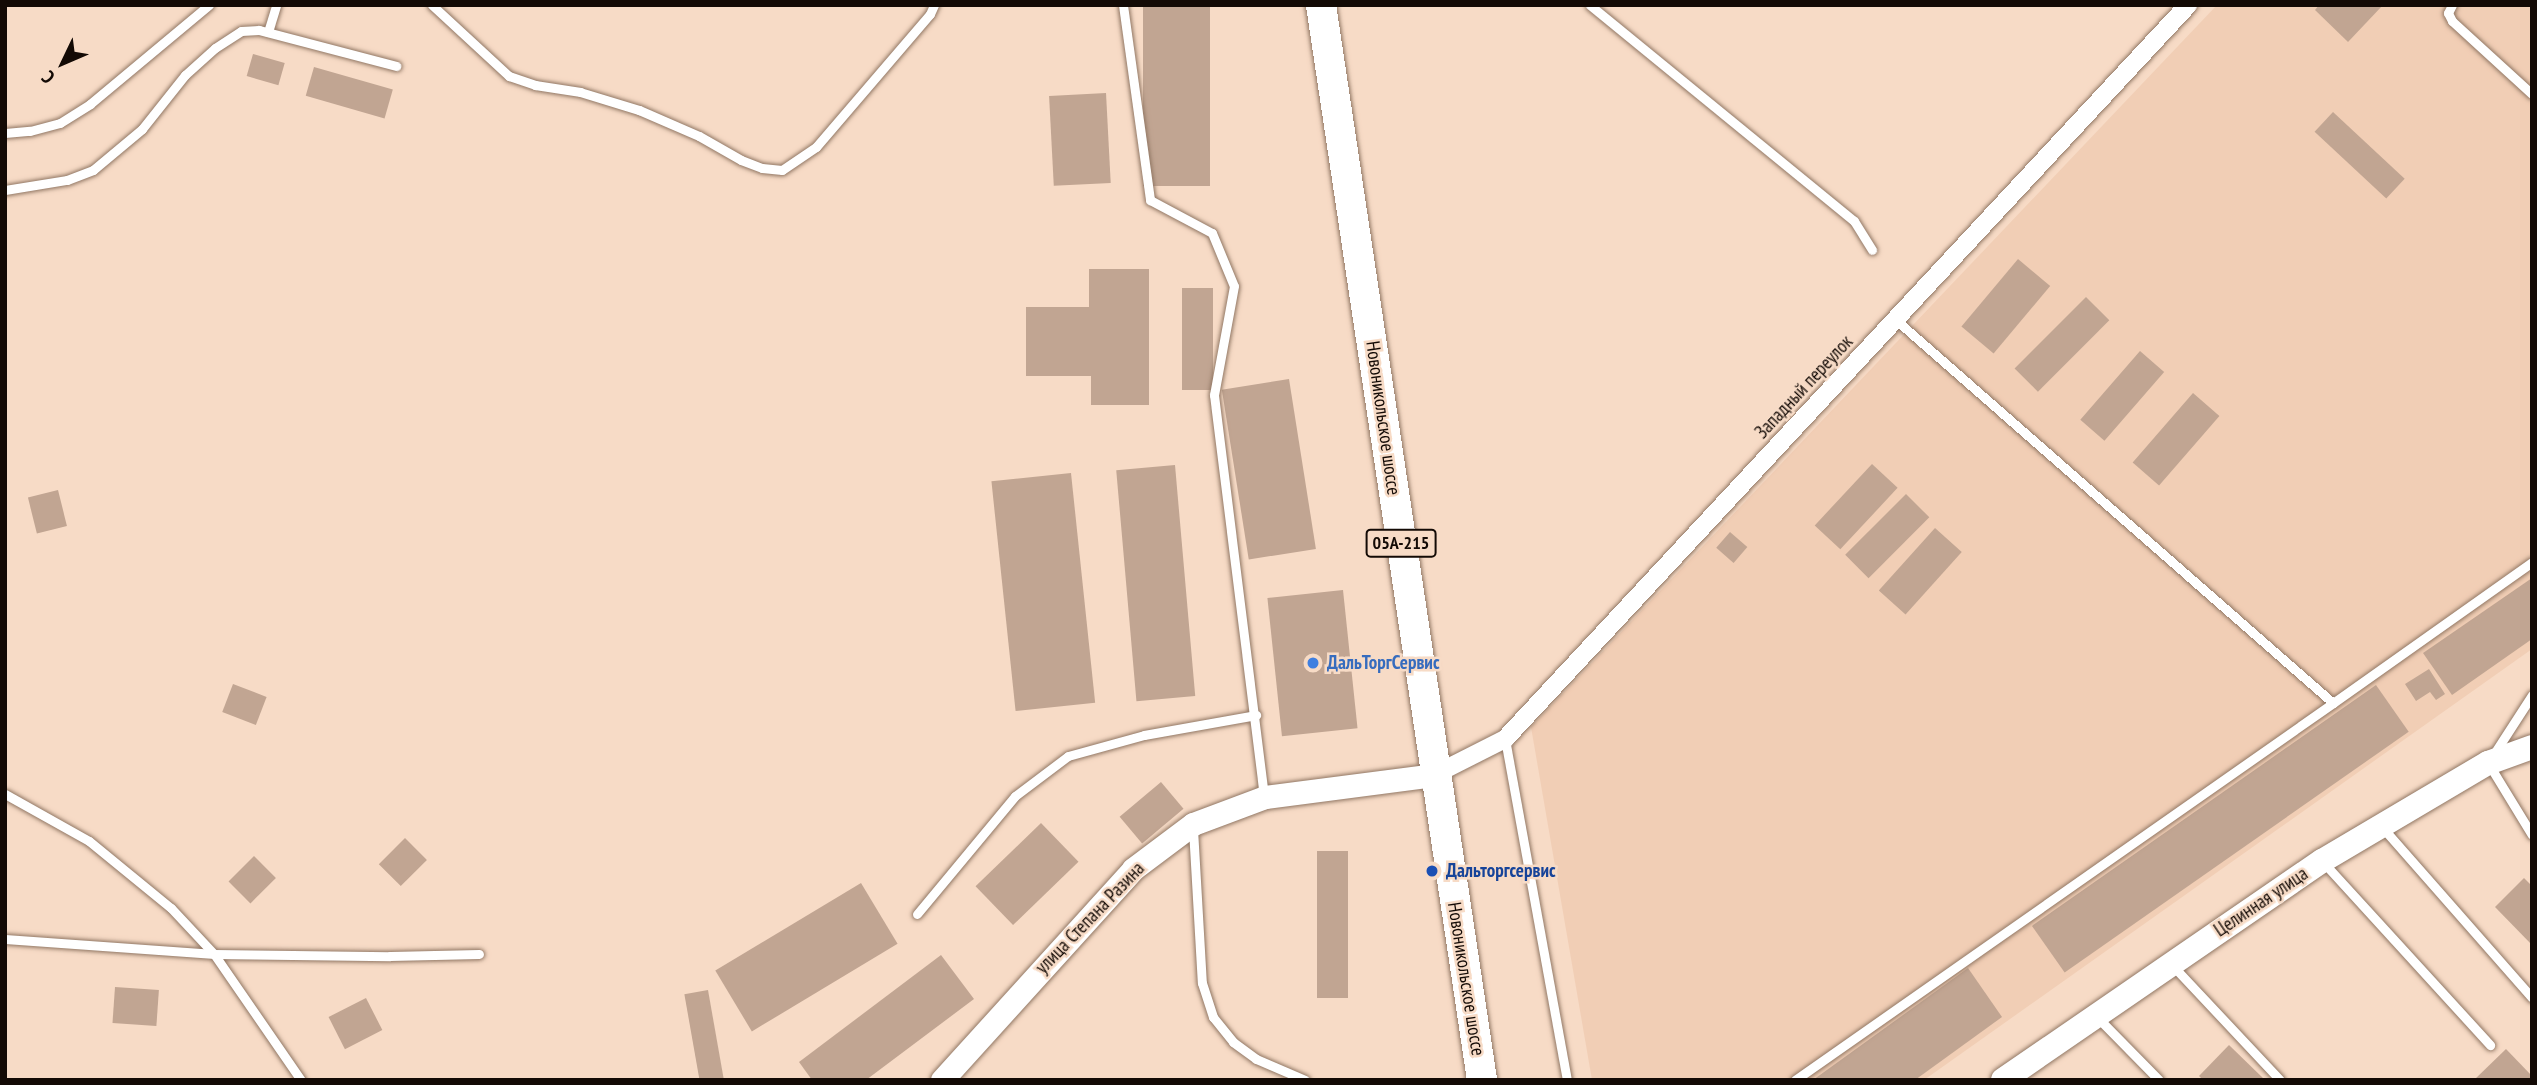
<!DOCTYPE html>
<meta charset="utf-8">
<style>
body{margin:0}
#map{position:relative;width:2537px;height:1085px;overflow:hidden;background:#f7dbc6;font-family:"PT Sans Narrow",sans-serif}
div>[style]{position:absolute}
.built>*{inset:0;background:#f1ceb5}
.building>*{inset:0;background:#c1a592;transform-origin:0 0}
.roads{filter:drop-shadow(0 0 2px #917764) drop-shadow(0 0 2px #917764)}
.service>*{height:9px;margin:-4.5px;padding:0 4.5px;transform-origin:4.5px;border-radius:4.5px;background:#fff}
.minor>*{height:18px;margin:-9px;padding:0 9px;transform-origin:9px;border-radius:9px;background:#fff}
.tertiary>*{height:23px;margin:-11.5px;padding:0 11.5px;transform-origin:11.5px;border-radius:11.5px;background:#fff}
.secondary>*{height:24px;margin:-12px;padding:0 12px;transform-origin:12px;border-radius:12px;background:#fff}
.trunk>*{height:30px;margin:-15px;padding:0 15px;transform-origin:15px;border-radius:15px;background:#fff}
.dots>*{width:19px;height:19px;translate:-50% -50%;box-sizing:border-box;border:4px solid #f7dbc6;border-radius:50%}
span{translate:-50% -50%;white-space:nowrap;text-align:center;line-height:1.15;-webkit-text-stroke:5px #f7dbc6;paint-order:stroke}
.shield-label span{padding:2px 5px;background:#f7dbc6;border:2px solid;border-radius:5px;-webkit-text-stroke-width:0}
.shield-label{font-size:18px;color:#130a05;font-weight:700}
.street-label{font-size:19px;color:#130a05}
.shop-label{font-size:19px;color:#366cbe;font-weight:700}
.left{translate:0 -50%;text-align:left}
.transit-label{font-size:19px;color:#164399;font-weight:700}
.frame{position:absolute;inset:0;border:7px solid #130a05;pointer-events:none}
.north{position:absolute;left:28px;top:28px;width:70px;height:70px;-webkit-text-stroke:5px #f7dbc6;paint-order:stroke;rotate:226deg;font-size:19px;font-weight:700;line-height:28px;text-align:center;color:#130a05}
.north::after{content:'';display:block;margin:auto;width:24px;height:32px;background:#130a05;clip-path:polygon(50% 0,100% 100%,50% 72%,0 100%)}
</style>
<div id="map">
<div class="built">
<div style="clip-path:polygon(2217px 5px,2532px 5px,2532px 649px,1924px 1080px,1592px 1080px,1531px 727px)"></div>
</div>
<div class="building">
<div style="left:1143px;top:5px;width:67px;height:181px"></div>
<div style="clip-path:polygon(2319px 5px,2383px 5px,2348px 42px,2315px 10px)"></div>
<div style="left:253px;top:54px;width:33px;height:23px;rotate:16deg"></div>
<div style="left:314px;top:67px;width:82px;height:30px;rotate:16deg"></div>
<div style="left:1106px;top:93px;width:90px;height:57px;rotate:87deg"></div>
<div style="left:2333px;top:112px;width:98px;height:27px;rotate:43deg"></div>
<div style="left:2018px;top:259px;width:42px;height:88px;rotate:40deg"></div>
<div style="clip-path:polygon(1089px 269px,1149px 269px,1149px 405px,1091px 405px,1091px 376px,1026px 376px,1026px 307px,1089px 307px)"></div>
<div style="left:1182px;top:288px;width:31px;height:102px"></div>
<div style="left:2086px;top:297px;width:33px;height:101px;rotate:45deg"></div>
<div style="left:2140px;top:351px;width:32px;height:91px;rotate:41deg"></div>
<div style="left:1289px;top:379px;width:172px;height:68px;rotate:81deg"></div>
<div style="left:2193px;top:393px;width:35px;height:92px;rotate:41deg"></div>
<div style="left:1872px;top:464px;width:35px;height:84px;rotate:43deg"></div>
<div style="left:1175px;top:465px;width:232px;height:59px;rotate:85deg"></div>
<div style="left:1071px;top:473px;width:231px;height:80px;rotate:84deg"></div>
<div style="left:58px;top:490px;width:37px;height:31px;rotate:76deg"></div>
<div style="left:1906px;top:494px;width:33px;height:86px;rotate:45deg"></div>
<div style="left:1935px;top:528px;width:36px;height:84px;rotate:42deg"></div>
<div style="left:1730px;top:532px;width:23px;height:21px;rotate:41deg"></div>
<div style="clip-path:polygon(2532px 578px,2532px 639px,2452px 695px,2423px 653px)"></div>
<div style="left:1343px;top:590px;width:139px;height:76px;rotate:84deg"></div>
<div style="clip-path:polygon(2429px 669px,2445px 694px,2436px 700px,2430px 692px,2416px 701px,2405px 684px)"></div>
<div style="left:233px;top:684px;width:36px;height:30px;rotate:21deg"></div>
<div style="left:2376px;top:685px;width:57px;height:420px;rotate:55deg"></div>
<div style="left:1161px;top:782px;width:35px;height:54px;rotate:50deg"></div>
<div style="left:1041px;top:823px;width:54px;height:91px;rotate:46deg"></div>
<div style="left:405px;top:838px;width:31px;height:37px;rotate:45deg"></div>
<div style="left:1317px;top:851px;width:31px;height:147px"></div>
<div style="left:254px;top:856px;width:31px;height:36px;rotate:45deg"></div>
<div style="clip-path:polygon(2524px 878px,2532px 886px,2532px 945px,2495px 907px)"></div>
<div style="left:861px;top:883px;width:71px;height:170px;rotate:59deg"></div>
<div style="clip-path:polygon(941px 955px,974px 999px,866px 1080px,812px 1080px,799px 1062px)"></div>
<div style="clip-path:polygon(1968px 968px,2002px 1017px,1915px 1080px,1813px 1080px)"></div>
<div style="left:115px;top:987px;width:44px;height:36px;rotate:4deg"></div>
<div style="left:708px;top:990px;width:91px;height:24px;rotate:80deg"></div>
<div style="left:366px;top:998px;width:36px;height:42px;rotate:63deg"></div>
<div style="clip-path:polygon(2229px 1045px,2265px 1080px,2203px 1080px,2199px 1076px)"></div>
<div style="clip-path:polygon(2506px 1049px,2532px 1076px,2528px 1080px,2474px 1080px)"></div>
</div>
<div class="roads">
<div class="service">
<div style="left:432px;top:5px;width:105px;rotate:42.7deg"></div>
<div style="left:509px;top:76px;width:28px;rotate:19deg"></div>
<div style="left:535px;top:85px;width:46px;rotate:8.8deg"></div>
<div style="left:580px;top:92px;width:62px;rotate:17deg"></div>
<div style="left:639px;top:110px;width:65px;rotate:23.4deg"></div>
<div style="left:699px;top:136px;width:48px;rotate:29.7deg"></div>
<div style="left:741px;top:160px;width:22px;rotate:21deg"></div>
<div style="left:762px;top:168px;width:20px;rotate:6deg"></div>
<div style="left:782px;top:170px;width:41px;rotate:-34.1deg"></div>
<div style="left:816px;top:147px;width:175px;rotate:-49.4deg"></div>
<div style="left:930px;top:14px;width:10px;rotate:-66deg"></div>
<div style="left:1123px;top:5px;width:197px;rotate:82.1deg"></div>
<div style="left:1150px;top:200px;width:70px;rotate:28deg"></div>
<div style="left:1212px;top:233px;width:57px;rotate:67.5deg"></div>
<div style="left:1234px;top:286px;width:111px;rotate:100.4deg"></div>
<div style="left:1214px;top:395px;width:403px;rotate:82.9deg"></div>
<div style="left:1590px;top:5px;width:341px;rotate:39.3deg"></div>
<div style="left:1854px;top:221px;width:34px;rotate:58deg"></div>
<div style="left:2452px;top:5px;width:9px;rotate:117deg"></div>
<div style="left:2448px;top:13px;width:9px;rotate:63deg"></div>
<div style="left:2452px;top:21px;width:108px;rotate:42.4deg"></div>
<div style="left:268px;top:32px;width:28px;rotate:-73deg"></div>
<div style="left:5px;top:133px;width:25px;rotate:-5deg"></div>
<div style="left:30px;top:131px;width:31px;rotate:-15deg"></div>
<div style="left:60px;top:123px;width:36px;rotate:-32deg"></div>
<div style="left:90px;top:104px;width:155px;rotate:-39.8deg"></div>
<div style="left:5px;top:190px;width:63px;rotate:-9.2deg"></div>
<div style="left:67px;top:180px;width:28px;rotate:-21deg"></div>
<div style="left:93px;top:170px;width:64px;rotate:-39.9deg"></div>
<div style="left:142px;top:129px;width:69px;rotate:-51.5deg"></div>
<div style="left:185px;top:75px;width:40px;rotate:-42deg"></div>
<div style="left:215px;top:48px;width:31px;rotate:-33deg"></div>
<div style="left:241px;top:31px;width:18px;rotate:-3deg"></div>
<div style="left:259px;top:30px;width:142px;rotate:14.7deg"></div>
<div style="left:1896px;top:320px;width:581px;rotate:41.23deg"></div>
<div style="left:2333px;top:703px;width:244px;rotate:-35.3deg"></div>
<div style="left:2532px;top:695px;width:81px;rotate:122.9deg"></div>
<div style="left:2488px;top:763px;width:84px;rotate:58.6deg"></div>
<div style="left:1505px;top:739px;width:347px;rotate:79.7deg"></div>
<div style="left:5px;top:794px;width:96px;rotate:29.2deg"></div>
<div style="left:89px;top:841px;width:106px;rotate:39.3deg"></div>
<div style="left:171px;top:908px;width:63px;rotate:46.9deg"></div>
<div style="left:214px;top:954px;width:153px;rotate:55.4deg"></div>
<div style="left:2382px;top:827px;width:227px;rotate:48.7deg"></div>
<div style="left:1193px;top:829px;width:154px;rotate:86.7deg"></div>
<div style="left:1202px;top:983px;width:36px;rotate:72deg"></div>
<div style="left:1213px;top:1017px;width:32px;rotate:51deg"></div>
<div style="left:1233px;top:1042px;width:29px;rotate:36deg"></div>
<div style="left:1256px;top:1059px;width:53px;rotate:23.2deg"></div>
<div style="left:2323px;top:862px;width:248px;rotate:47.6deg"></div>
<div style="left:917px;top:914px;width:153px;rotate:-50.3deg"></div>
<div style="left:1015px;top:796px;width:66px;rotate:-37deg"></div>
<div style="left:1068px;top:756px;width:79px;rotate:-15.4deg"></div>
<div style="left:1144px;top:735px;width:114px;rotate:-10.1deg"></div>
<div style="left:5px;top:939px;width:210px;rotate:4.1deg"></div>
<div style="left:214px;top:954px;width:176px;rotate:0.7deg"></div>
<div style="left:390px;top:956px;width:89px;rotate:-1.3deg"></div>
<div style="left:2173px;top:966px;width:156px;rotate:46.8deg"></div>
<div style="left:2097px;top:1017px;width:88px;rotate:45.5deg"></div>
<div style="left:1795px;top:1080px;width:657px;rotate:-35.02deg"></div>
</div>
<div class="minor">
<div style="left:1434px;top:775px;width:80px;rotate:-26.9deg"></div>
<div style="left:1505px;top:739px;width:1003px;rotate:-47.06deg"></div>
</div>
<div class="tertiary">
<div style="left:942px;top:1080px;width:285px;rotate:-47.8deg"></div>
<div style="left:1133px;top:869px;width:75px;rotate:-36.9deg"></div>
<div style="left:1193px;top:824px;width:77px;rotate:-20.6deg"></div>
<div style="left:1265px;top:797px;width:170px;rotate:-7.4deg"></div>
</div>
<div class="secondary">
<div style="left:2003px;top:1080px;width:387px;rotate:-34.5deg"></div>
<div style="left:2322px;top:861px;width:193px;rotate:-30.6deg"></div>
<div style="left:2488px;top:763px;width:47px;rotate:-20deg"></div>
</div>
<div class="trunk">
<div style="left:1321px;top:5px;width:1087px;rotate:81.48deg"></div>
</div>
</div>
<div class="dots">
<div style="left:1313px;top:663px;background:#3f7fe0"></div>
<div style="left:1432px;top:871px;background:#1a4fb4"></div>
</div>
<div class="shield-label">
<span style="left:1401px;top:543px">05А-215</span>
</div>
<div class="street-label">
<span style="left:1804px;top:387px;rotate:-47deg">Западный переулок</span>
<span style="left:1383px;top:418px;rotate:82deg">Новоникольское шоссе</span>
<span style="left:2261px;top:902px;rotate:-34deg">Целинная улица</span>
<span style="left:1090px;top:918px;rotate:-46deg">улица Степана Разина</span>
<span style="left:1466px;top:979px;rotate:81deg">Новоникольское шоссе</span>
</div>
<div class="shop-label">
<span class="left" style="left:1327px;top:663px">ДальТоргСервис</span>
</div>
<div class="transit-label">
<span class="left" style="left:1446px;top:871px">Дальторгсервис</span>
</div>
<div class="frame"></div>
<div class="north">С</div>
</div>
